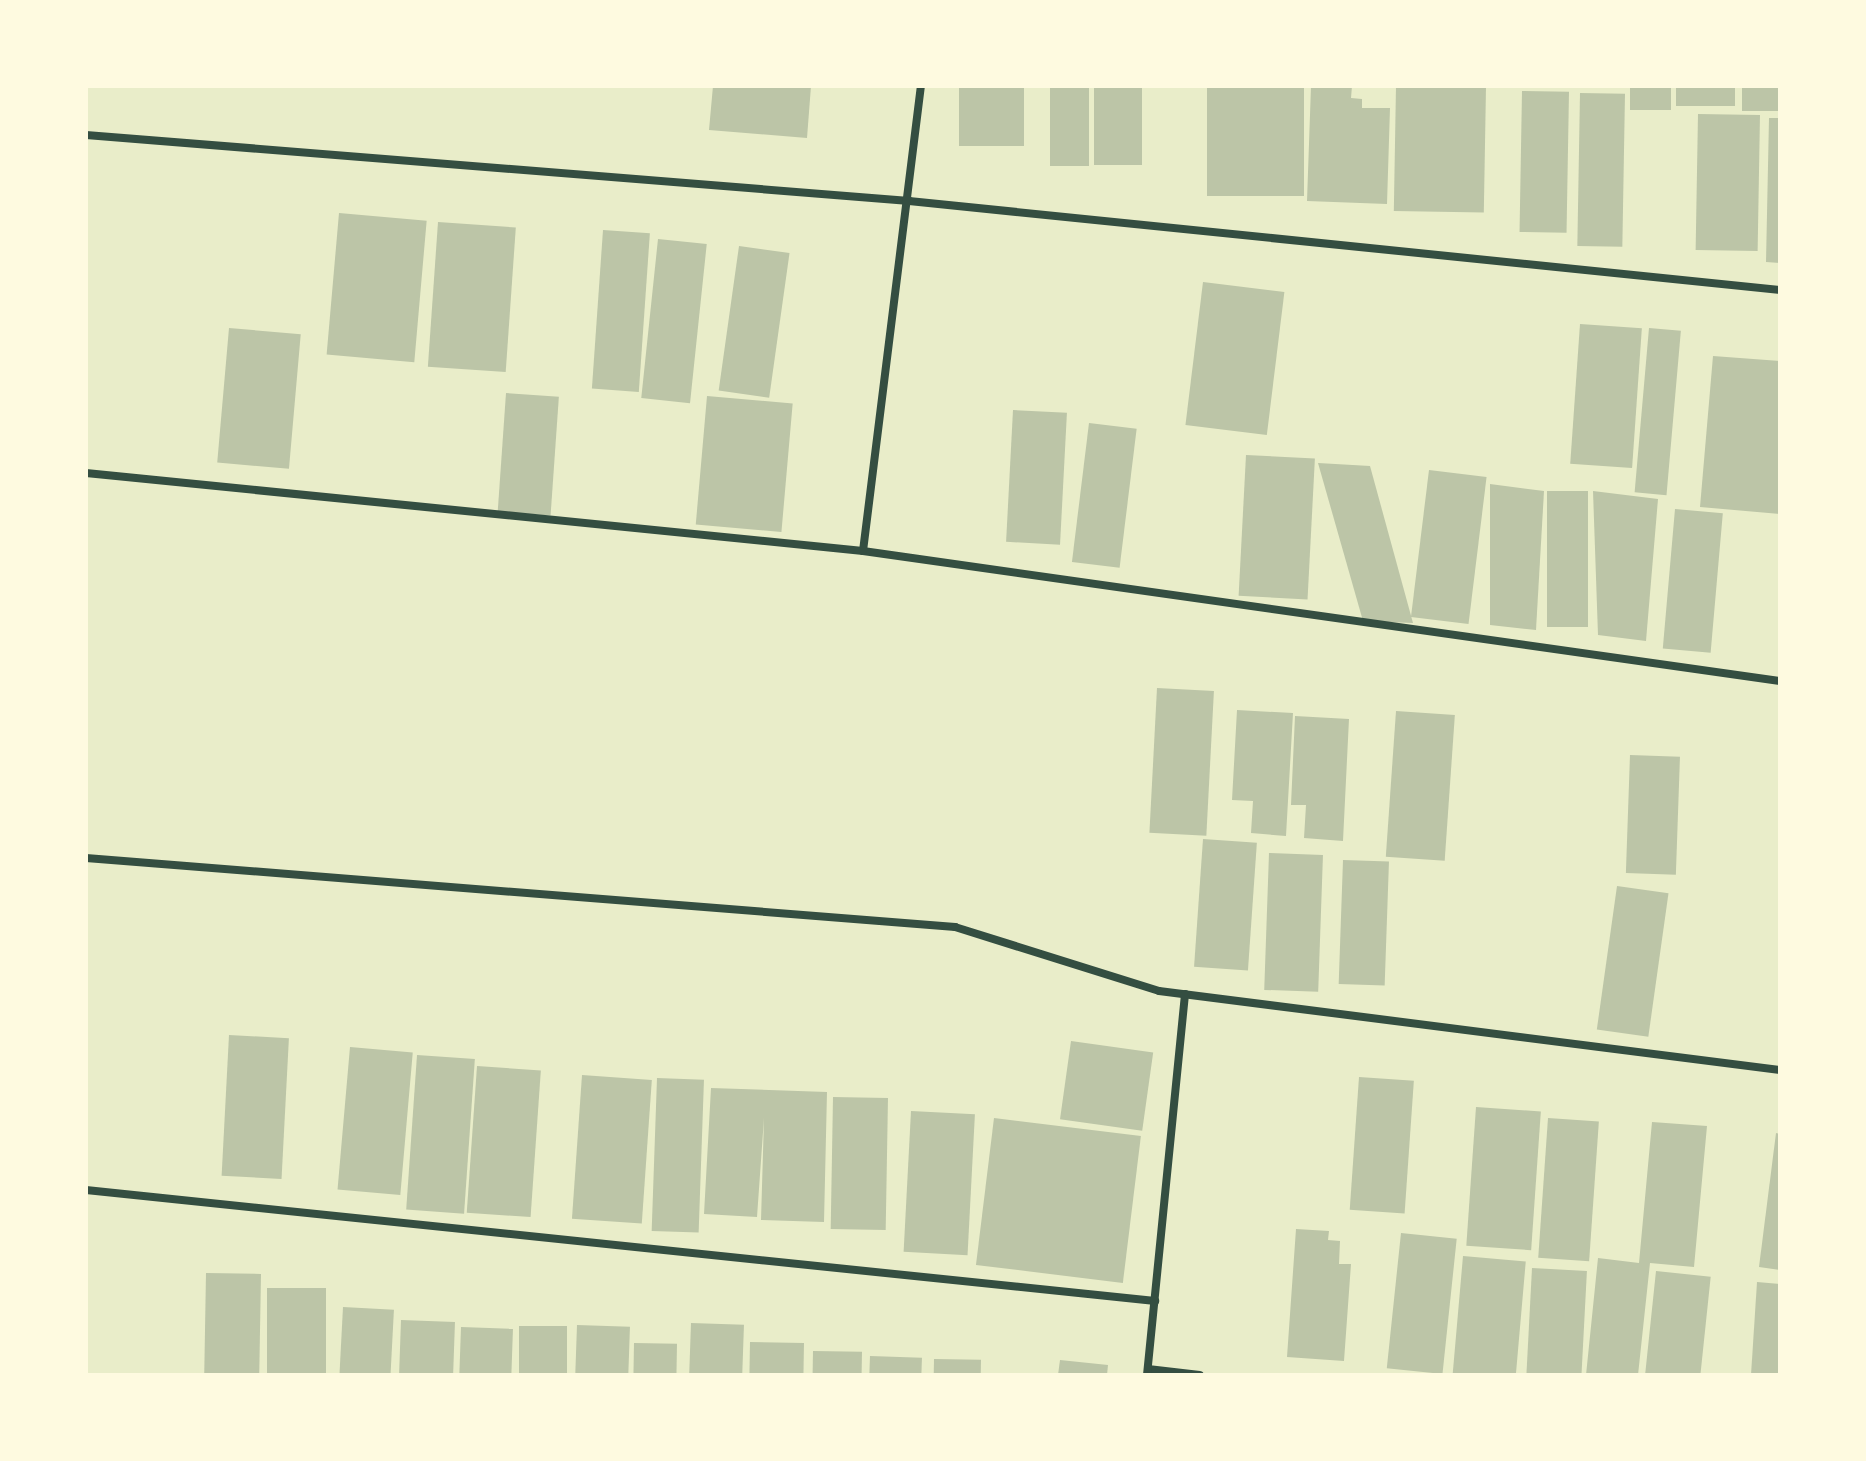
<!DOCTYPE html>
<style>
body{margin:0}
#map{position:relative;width:1866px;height:1461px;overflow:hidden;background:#e9edc9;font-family:Signika,sans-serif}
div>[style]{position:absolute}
.building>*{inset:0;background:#bcc5a7;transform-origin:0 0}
.minor>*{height:8px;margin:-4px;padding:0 4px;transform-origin:4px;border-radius:4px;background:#344e41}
span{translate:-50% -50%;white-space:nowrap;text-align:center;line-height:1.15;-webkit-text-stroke:7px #fefae0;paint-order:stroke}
.frame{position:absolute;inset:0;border:88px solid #fefae0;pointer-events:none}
</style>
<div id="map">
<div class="building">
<div style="clip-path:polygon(713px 86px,811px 86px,807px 138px,709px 130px)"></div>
<div style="left:959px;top:86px;width:65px;height:60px"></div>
<div style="left:1050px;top:86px;width:39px;height:80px"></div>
<div style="left:1094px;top:86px;width:48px;height:79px"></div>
<div style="left:1207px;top:86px;width:97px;height:110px"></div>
<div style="clip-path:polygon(1311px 86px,1352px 86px,1351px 98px,1362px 99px,1362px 108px,1390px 108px,1387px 204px,1307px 201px)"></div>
<div style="left:1396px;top:86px;width:90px;height:125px;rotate:1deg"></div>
<div style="left:1630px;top:86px;width:41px;height:24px"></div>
<div style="left:1676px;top:86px;width:59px;height:20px"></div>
<div style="left:1742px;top:86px;width:38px;height:25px"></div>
<div style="left:1522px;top:91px;width:47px;height:141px;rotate:1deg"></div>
<div style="left:1580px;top:93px;width:45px;height:153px;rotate:1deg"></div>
<div style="left:1698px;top:114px;width:62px;height:136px;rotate:1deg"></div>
<div style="clip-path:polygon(1769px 118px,1780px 118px,1780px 263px,1766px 262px)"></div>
<div style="left:339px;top:213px;width:88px;height:142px;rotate:5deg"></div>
<div style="left:438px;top:222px;width:78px;height:145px;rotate:4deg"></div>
<div style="left:603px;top:230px;width:47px;height:159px;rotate:4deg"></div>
<div style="left:658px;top:239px;width:49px;height:160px;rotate:6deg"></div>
<div style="left:739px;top:246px;width:51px;height:146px;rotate:8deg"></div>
<div style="left:1203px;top:282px;width:82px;height:144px;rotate:7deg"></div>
<div style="left:1580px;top:324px;width:62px;height:140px;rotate:4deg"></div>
<div style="left:229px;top:328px;width:72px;height:135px;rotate:5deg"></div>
<div style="left:1649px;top:328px;width:32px;height:165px;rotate:5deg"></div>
<div style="clip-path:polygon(1713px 356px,1780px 361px,1780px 514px,1700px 507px)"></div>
<div style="left:506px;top:393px;width:53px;height:119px;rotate:4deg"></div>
<div style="left:707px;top:396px;width:86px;height:129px;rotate:5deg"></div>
<div style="left:1013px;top:410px;width:54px;height:132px;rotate:3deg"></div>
<div style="left:1089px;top:423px;width:48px;height:140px;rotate:7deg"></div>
<div style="left:1246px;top:455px;width:69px;height:141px;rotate:3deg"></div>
<div style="clip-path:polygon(1318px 463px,1370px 466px,1413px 623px,1363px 621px)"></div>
<div style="left:1429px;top:470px;width:58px;height:148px;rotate:7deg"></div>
<div style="clip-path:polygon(1490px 484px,1544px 491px,1536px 630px,1490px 625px)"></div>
<div style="left:1547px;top:491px;width:41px;height:136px"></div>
<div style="clip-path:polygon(1593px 491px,1658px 499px,1646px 641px,1598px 635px)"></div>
<div style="left:1675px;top:509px;width:48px;height:140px;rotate:5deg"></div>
<div style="left:1157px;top:688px;width:57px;height:145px;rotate:3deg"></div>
<div style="clip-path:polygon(1237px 710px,1293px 713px,1286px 836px,1251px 833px,1253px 801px,1232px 800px)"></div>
<div style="left:1396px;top:711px;width:59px;height:146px;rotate:4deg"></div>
<div style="clip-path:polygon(1295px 716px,1349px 719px,1343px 841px,1304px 838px,1306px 805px,1291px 805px)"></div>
<div style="left:1630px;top:755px;width:50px;height:118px;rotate:2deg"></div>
<div style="left:1203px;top:839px;width:54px;height:128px;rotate:4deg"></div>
<div style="left:1269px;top:853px;width:54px;height:137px;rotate:2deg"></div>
<div style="left:1343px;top:860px;width:46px;height:124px;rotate:2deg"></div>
<div style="left:1617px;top:886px;width:52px;height:145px;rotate:8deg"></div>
<div style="left:229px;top:1035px;width:60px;height:141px;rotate:3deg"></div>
<div style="left:1071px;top:1041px;width:83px;height:79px;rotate:8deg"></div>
<div style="left:350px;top:1047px;width:63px;height:143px;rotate:5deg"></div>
<div style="left:417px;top:1055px;width:58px;height:155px;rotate:4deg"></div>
<div style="left:477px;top:1066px;width:64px;height:147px;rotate:4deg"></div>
<div style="left:582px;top:1075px;width:70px;height:144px;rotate:4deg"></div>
<div style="left:1359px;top:1077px;width:55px;height:133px;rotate:4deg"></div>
<div style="left:657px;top:1078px;width:47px;height:153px;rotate:2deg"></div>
<div style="clip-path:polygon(711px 1088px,827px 1092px,824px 1222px,761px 1220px,764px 1118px,757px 1217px,704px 1214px)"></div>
<div style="left:833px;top:1097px;width:55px;height:132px;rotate:1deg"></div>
<div style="left:1476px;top:1107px;width:65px;height:139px;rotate:4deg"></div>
<div style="left:911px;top:1111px;width:64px;height:141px;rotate:3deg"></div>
<div style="left:994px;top:1118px;width:148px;height:148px;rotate:7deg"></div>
<div style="left:1548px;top:1118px;width:51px;height:140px;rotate:4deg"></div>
<div style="clip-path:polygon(1652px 1122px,1707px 1126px,1694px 1267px,1650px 1263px,1638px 1375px,1586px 1375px,1598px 1258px,1639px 1263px)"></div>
<div style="clip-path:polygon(1776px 1133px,1780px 1134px,1780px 1270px,1759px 1267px)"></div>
<div style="clip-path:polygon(1296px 1229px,1329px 1231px,1328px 1240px,1340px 1241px,1339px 1264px,1351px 1264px,1344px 1361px,1287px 1357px)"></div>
<div style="left:1401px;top:1233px;width:56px;height:136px;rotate:6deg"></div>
<div style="left:1463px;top:1256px;width:63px;height:120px;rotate:5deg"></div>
<div style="left:1532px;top:1268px;width:55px;height:107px;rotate:3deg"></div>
<div style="left:1656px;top:1271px;width:55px;height:105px;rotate:6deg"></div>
<div style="left:206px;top:1273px;width:55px;height:102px;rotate:1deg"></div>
<div style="clip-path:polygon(1757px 1282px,1780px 1284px,1780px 1375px,1751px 1375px)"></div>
<div style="left:267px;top:1288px;width:59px;height:87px"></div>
<div style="left:343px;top:1307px;width:51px;height:68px;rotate:3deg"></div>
<div style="left:401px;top:1320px;width:54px;height:55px;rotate:2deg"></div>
<div style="left:691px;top:1323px;width:53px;height:52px;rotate:2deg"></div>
<div style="left:577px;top:1325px;width:53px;height:50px;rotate:2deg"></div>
<div style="left:519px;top:1326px;width:48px;height:49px"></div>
<div style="left:461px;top:1327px;width:52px;height:48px;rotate:2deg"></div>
<div style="left:750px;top:1342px;width:54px;height:33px;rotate:1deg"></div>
<div style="left:634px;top:1343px;width:43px;height:32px;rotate:1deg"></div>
<div style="left:813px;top:1351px;width:49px;height:24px;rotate:1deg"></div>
<div style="left:870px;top:1356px;width:52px;height:19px;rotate:2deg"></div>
<div style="left:934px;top:1359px;width:47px;height:16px;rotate:1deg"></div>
<div style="clip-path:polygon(1060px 1360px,1108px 1365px,1107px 1375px,1058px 1375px)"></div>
</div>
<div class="minor">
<div style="left:86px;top:135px;width:826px;rotate:4.58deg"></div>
<div style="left:909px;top:201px;width:876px;rotate:5.83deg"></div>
<div style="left:86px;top:473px;width:781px;rotate:5.73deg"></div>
<div style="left:863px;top:551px;width:926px;rotate:8.07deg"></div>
<div style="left:863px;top:551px;width:469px;rotate:-82.9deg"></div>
<div style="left:86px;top:858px;width:872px;rotate:4.54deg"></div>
<div style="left:955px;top:927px;width:214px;rotate:17.4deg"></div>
<div style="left:1159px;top:991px;width:626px;rotate:7.25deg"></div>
<div style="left:86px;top:1190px;width:1075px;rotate:5.93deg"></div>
<div style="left:1148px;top:1369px;width:52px;rotate:6.6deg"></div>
<div style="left:1147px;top:1375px;width:383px;rotate:-84.3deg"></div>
</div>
<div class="frame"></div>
</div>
